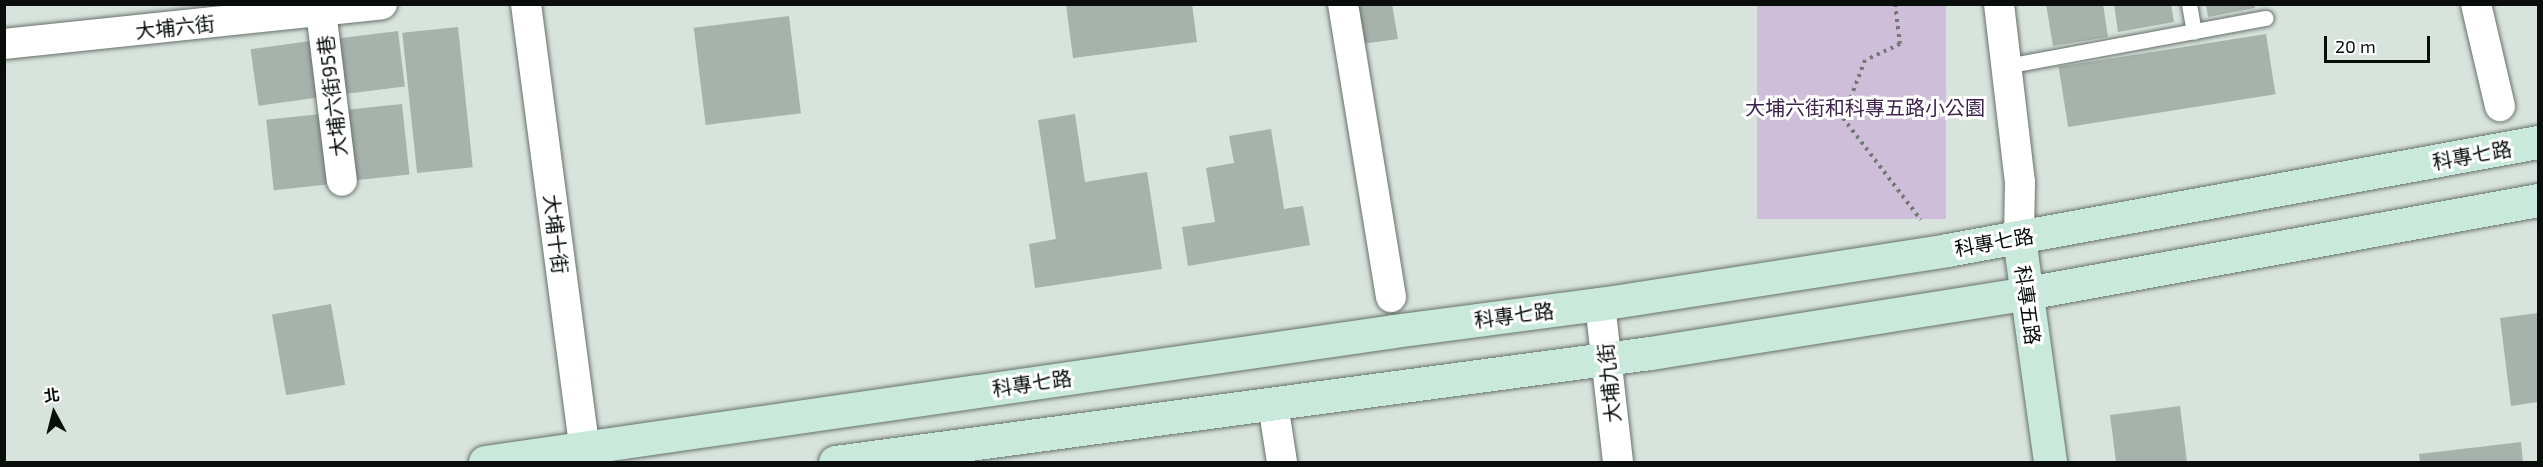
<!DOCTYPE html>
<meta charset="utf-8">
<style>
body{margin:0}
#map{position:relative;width:2543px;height:467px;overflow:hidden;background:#d8e3dd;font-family:"Exo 2","Noto Sans TC",sans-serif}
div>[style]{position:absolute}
.green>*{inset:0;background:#cfbed9;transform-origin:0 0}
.building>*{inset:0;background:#a8b2ad;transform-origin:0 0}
.path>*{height:4px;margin-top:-2px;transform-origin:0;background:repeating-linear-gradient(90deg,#737a76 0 3px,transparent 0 7.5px)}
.roads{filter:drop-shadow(0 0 2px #67716c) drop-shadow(0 0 2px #67716c)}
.lane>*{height:15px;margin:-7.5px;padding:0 7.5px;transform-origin:7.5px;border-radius:7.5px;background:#fff}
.street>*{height:30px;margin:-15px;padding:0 15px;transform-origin:15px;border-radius:15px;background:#fff}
.secondary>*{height:33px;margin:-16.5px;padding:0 16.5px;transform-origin:16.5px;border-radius:16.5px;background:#c8e9db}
span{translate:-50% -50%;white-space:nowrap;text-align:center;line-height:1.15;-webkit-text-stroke:6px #fff;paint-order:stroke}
.street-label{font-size:20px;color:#090d0b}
.park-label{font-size:20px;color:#3f244d}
.frame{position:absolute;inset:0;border:6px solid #090d0b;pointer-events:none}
.north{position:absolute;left:24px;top:383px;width:60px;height:60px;-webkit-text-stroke:4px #fff;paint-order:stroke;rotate:353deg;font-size:16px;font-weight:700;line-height:24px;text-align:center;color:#090d0b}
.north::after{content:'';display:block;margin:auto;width:21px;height:27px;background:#090d0b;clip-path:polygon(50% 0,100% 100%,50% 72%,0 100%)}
.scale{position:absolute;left:2324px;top:36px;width:106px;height:27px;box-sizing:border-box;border:3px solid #090d0b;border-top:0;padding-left:8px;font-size:18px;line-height:21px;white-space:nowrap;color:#090d0b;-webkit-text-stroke:4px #fff;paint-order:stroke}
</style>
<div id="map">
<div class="green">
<div style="left:1757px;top:5px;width:189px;height:214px"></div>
</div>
<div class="building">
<div style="clip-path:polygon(1066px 4px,1192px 4px,1197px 42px,1073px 58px)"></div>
<div style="clip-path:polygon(1348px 4px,1392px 4px,1398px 39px,1354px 45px)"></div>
<div style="clip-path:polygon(2046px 4px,2103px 4px,2108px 37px,2053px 46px)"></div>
<div style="clip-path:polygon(2114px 4px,2171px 4px,2174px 22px,2118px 32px)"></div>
<div style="clip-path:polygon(2206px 4px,2254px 4px,2255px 8px,2208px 17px)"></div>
<div style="left:789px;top:16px;width:98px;height:96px;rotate:83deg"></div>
<div style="left:458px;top:27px;width:141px;height:56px;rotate:84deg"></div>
<div style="left:398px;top:31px;width:56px;height:63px;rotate:83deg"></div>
<div style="left:2266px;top:34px;width:61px;height:210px;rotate:81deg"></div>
<div style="left:310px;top:41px;width:57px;height:60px;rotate:82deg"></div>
<div style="left:402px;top:104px;width:71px;height:56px;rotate:84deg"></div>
<div style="left:320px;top:114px;width:71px;height:54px;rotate:84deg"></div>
<div style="clip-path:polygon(1075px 114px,1085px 182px,1147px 172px,1162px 269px,1035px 288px,1029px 244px,1056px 239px,1038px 120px)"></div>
<div style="clip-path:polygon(1271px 129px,1284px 209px,1303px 206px,1310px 245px,1188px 266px,1182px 227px,1215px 222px,1206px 168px,1234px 163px,1229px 136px)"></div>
<div style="left:331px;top:304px;width:82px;height:60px;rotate:80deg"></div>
<div style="clip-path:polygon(2538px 313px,2538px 402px,2511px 406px,2500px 318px)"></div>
<div style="clip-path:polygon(2180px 406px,2187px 462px,2116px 462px,2110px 415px)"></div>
<div style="clip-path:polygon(2521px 442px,2523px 462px,2420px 462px,2419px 454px)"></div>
</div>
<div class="path">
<div style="left:1895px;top:4px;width:40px;rotate:82.9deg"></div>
<div style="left:1900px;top:44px;width:38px;rotate:155deg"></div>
<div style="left:1865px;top:60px;width:62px;rotate:110.8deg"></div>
<div style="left:1843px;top:118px;width:128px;rotate:52.6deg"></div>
</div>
<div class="roads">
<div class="lane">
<div style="left:2189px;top:4px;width:28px;rotate:80deg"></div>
<div style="left:2006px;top:66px;width:264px;rotate:-10.5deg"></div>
</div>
<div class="street">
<div style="left:526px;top:4px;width:462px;rotate:82.5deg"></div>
<div style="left:1343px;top:4px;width:297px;rotate:80.7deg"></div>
<div style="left:1999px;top:4px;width:179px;rotate:83.3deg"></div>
<div style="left:2020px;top:182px;width:56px;rotate:91deg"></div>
<div style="left:2476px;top:4px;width:105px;rotate:76.8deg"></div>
<div style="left:321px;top:11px;width:171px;rotate:83deg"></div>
<div style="left:4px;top:44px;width:380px;rotate:-6deg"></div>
<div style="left:1600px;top:304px;width:159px;rotate:83.5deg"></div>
<div style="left:1273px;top:404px;width:59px;rotate:81.2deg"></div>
</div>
<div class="secondary">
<div style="left:2019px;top:238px;width:226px;rotate:82.1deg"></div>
<div style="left:485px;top:462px;width:918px;rotate:-8.2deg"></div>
<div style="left:1394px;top:331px;width:208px;rotate:-7.5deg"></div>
<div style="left:1600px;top:304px;width:351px;rotate:-8.8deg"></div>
<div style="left:1947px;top:250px;width:601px;rotate:-10.36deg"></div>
<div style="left:835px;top:462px;width:822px;rotate:-7.62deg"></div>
<div style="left:1650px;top:353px;width:382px;rotate:-9deg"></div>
<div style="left:2027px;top:293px;width:519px;rotate:-10.31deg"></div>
</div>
</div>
<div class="street-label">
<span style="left:175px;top:27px;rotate:-6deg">大埔六街</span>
<span style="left:332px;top:96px;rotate:-97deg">大埔六街95巷</span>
<span style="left:2472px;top:155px;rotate:-10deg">科專七路</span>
<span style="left:556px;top:234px;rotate:83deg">大埔十街</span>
<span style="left:1994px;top:242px;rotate:-10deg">科專七路</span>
<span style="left:2028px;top:305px;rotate:82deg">科專五路</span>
<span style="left:1514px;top:315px;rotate:-7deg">科專七路</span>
<span style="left:1032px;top:383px;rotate:-8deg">科專七路</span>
<span style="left:1609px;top:383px;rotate:-96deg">大埔九街</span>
</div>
<div class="park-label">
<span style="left:1865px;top:107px">大埔六街和科專五路小公園</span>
</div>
<div class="frame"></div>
<div class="north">北</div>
<div class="scale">20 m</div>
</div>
